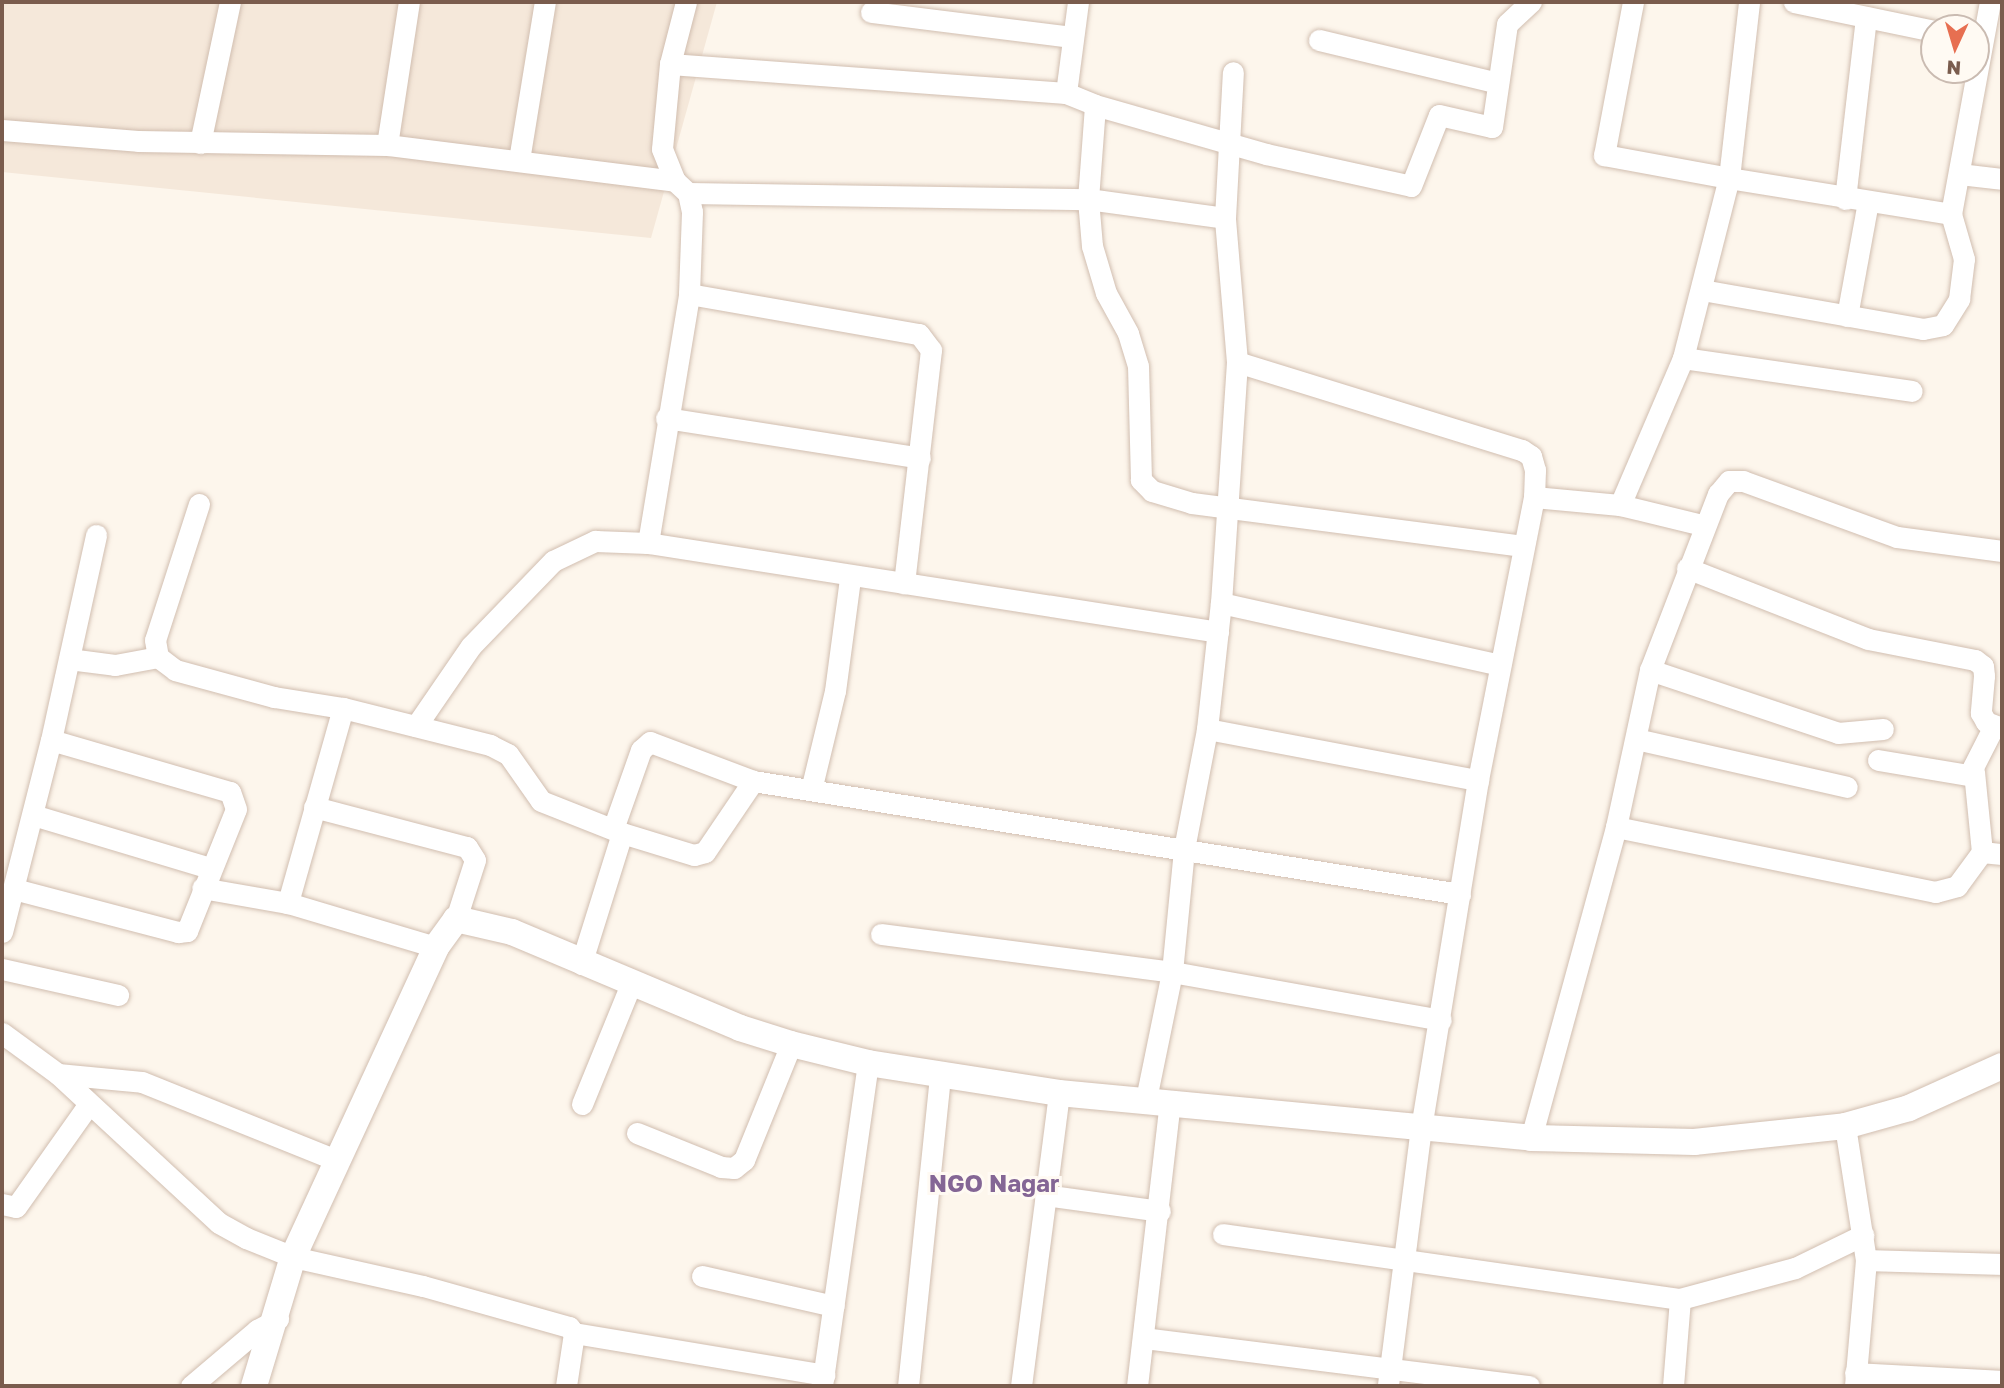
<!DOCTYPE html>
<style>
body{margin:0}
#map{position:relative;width:2004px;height:1388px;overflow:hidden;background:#fdf6ec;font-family:"Golos Text",sans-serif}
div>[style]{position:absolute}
.residential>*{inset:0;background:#f5e8da}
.roads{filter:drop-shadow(0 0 2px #d1beb0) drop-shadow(0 0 2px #d1beb0)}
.minor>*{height:21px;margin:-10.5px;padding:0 10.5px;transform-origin:10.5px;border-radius:10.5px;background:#fff}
.tertiary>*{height:26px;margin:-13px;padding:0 13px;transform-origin:13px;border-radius:13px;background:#fff}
span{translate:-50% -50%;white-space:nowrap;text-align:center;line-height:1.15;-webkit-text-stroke:6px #fffaf3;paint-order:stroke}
.quarter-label{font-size:24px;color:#846695;font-weight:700}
.frame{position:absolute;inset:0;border:4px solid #7a5c4d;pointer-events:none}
.north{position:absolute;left:1920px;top:14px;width:70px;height:70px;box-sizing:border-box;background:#fffaf3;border:2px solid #cabbb1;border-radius:50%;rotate:184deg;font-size:19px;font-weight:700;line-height:28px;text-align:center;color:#7a5c4d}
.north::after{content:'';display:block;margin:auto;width:24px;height:32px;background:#e76f51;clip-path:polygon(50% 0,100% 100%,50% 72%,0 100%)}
</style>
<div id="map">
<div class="residential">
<div style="clip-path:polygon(2px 2px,717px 2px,651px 238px,2px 172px)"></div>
</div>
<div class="roads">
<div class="minor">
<div style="left:686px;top:2px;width:64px;rotate:104.5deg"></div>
<div style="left:670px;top:64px;width:85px;rotate:95.4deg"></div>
<div style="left:662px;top:149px;width:35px;rotate:68deg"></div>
<div style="left:675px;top:181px;width:18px;rotate:43deg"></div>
<div style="left:688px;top:193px;width:19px;rotate:78deg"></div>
<div style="left:692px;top:212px;width:82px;rotate:92.1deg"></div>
<div style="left:689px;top:294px;width:233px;rotate:9.9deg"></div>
<div style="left:919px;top:334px;width:20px;rotate:53deg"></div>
<div style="left:931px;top:350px;width:235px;rotate:96.6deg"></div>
<div style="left:1633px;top:2px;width:156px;rotate:100.7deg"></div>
<div style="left:1604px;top:155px;width:127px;rotate:10.4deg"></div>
<div style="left:1729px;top:178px;width:177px;rotate:-83.5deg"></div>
<div style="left:1794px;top:2px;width:143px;rotate:11.7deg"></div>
<div style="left:871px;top:12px;width:202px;rotate:7.1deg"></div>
<div style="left:1319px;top:40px;width:184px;rotate:13.5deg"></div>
<div style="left:670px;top:64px;width:397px;rotate:4.2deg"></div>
<div style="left:1066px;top:93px;width:31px;rotate:22deg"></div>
<div style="left:1066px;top:93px;width:92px;rotate:-82.5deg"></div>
<div style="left:2px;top:130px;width:136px;rotate:4.6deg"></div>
<div style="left:138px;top:141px;width:249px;rotate:0.9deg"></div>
<div style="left:387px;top:145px;width:290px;rotate:7.1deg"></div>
<div style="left:200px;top:143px;width:144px;rotate:-78deg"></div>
<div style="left:387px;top:145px;width:145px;rotate:-81.3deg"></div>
<div style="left:519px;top:160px;width:160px;rotate:-80.7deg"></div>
<div style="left:1959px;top:174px;width:43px;rotate:6.6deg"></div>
<div style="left:688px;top:193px;width:400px;rotate:0.9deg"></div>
<div style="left:1088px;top:199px;width:138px;rotate:7.9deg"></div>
<div style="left:1845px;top:199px;width:183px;rotate:-83.4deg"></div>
<div style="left:1702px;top:290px;width:224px;rotate:10deg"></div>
<div style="left:1923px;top:329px;width:20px;rotate:-11deg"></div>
<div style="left:1943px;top:325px;width:31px;rotate:-58deg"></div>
<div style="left:1959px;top:299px;width:40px;rotate:-82.9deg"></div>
<div style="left:1964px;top:259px;width:47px;rotate:-106.1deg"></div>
<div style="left:1951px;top:214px;width:216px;rotate:-79.6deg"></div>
<div style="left:1847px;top:316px;width:116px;rotate:-79.6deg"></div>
<div style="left:1683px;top:358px;width:231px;rotate:8.2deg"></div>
<div style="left:1237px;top:362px;width:298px;rotate:17.2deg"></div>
<div style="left:1522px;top:450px;width:11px;rotate:34deg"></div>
<div style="left:1531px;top:456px;width:15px;rotate:74deg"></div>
<div style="left:1535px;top:470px;width:27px;rotate:92deg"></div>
<div style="left:1534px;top:497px;width:288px;rotate:101.2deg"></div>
<div style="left:1478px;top:780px;width:352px;rotate:99.3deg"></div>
<div style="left:1421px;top:1127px;width:261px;rotate:97.3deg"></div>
<div style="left:666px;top:418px;width:257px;rotate:8.9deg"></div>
<div style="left:1534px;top:497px;width:86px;rotate:5.3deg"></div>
<div style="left:1620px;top:505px;width:84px;rotate:13.7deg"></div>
<div style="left:199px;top:504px;width:143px;rotate:107.9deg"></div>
<div style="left:155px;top:640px;width:17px;rotate:80deg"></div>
<div style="left:158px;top:657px;width:21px;rotate:37deg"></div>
<div style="left:175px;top:670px;width:103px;rotate:15.3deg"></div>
<div style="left:274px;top:697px;width:70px;rotate:9.1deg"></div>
<div style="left:343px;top:708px;width:203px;rotate:105.8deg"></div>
<div style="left:288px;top:903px;width:87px;rotate:-170.1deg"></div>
<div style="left:1620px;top:505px;width:160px;rotate:-66.8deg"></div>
<div style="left:1683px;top:358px;width:186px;rotate:-75.7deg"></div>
<div style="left:1729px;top:178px;width:225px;rotate:9.2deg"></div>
<div style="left:648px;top:543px;width:252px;rotate:-80.6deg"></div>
<div style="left:1523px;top:546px;width:334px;rotate:-172.6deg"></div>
<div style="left:1192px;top:503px;width:42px;rotate:-163.3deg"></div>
<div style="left:1152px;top:491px;width:16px;rotate:-135deg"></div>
<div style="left:1141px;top:480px;width:114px;rotate:-91.5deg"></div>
<div style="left:1138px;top:366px;width:34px;rotate:-107deg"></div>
<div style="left:1128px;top:333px;width:46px;rotate:-118.8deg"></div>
<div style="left:1106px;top:293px;width:49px;rotate:-106.6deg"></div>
<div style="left:1092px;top:246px;width:47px;rotate:-94.9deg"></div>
<div style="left:1088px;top:199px;width:94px;rotate:-85.7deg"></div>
<div style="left:1095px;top:105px;width:178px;rotate:16deg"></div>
<div style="left:1266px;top:154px;width:148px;rotate:12.4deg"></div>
<div style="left:1411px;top:186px;width:76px;rotate:-68.5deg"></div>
<div style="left:1439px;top:115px;width:54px;rotate:12.8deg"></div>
<div style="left:1492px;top:127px;width:104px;rotate:-81.7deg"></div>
<div style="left:1507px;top:24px;width:33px;rotate:-43deg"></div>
<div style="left:1687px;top:568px;width:194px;rotate:21.4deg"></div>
<div style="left:1868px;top:639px;width:109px;rotate:11.1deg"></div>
<div style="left:1975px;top:660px;width:10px;rotate:37deg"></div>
<div style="left:1983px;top:666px;width:10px;rotate:84deg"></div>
<div style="left:1984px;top:676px;width:37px;rotate:95deg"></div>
<div style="left:1981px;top:713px;width:10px;rotate:61deg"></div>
<div style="left:1986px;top:722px;width:17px;rotate:21deg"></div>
<div style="left:1221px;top:603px;width:286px;rotate:12.5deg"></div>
<div style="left:69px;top:659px;width:46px;rotate:7.4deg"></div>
<div style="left:115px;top:665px;width:44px;rotate:-10.5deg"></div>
<div style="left:1650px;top:670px;width:198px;rotate:18.5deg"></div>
<div style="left:1838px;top:733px;width:45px;rotate:-5.1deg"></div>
<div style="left:343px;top:708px;width:152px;rotate:14.1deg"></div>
<div style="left:490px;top:745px;width:20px;rotate:27deg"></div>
<div style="left:508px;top:754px;width:57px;rotate:54.9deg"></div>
<div style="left:541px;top:801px;width:87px;rotate:21.6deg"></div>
<div style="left:416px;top:726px;width:97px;rotate:-55.5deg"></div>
<div style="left:471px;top:646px;width:118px;rotate:-46deg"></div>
<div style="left:553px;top:561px;width:47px;rotate:-25.5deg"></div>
<div style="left:595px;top:541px;width:53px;rotate:2.2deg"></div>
<div style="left:648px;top:543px;width:577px;rotate:8.87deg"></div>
<div style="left:1207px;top:729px;width:276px;rotate:10.7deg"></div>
<div style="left:1636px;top:739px;width:216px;rotate:12.8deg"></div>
<div style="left:1878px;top:760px;width:92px;rotate:9.4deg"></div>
<div style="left:1969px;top:775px;width:55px;rotate:-63deg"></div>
<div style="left:1974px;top:772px;width:80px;rotate:84.3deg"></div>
<div style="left:811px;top:790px;width:102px;rotate:-76.4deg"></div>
<div style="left:835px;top:691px;width:114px;rotate:-82.4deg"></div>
<div style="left:314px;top:807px;width:158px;rotate:14.7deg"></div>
<div style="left:467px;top:847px;width:15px;rotate:58deg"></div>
<div style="left:475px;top:860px;width:62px;rotate:107.9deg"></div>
<div style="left:33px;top:815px;width:185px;rotate:16.7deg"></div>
<div style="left:1616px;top:827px;width:326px;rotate:11.5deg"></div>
<div style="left:1935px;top:892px;width:23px;rotate:-15deg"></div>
<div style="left:1957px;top:886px;width:42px;rotate:-53.7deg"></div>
<div style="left:1982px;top:852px;width:20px;rotate:6deg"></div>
<div style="left:613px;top:829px;width:84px;rotate:-70.5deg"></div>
<div style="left:641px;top:750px;width:12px;rotate:-42deg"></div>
<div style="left:650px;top:742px;width:110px;rotate:20.7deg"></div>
<div style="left:753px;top:781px;width:716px;rotate:9.08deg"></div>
<div style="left:14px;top:889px;width:170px;rotate:14.7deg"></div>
<div style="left:178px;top:932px;width:9px;rotate:-6deg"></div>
<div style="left:187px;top:931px;width:131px;rotate:-68.1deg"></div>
<div style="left:236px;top:809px;width:18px;rotate:-109deg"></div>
<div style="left:230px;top:792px;width:186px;rotate:-163.8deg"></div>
<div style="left:288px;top:903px;width:154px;rotate:16.6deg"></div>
<div style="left:2px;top:932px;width:198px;rotate:-75.7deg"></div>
<div style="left:51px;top:740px;width:210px;rotate:-77.6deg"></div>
<div style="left:881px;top:934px;width:293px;rotate:7.4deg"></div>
<div style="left:1172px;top:972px;width:273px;rotate:10.1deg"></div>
<div style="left:581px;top:964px;width:137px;rotate:-72.6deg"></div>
<div style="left:622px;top:833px;width:75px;rotate:17deg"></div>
<div style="left:694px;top:855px;width:11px;rotate:-15deg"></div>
<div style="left:705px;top:852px;width:86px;rotate:-55.9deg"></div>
<div style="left:2px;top:969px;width:119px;rotate:12.6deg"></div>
<div style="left:2px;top:1033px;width:69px;rotate:36.2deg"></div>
<div style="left:58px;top:1074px;width:219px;rotate:42.8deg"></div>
<div style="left:219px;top:1223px;width:31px;rotate:29deg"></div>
<div style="left:246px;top:1238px;width:51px;rotate:22deg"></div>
<div style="left:293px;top:1257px;width:133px;rotate:12.6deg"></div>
<div style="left:423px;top:1286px;width:152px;rotate:15.7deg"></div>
<div style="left:569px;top:1327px;width:8px;rotate:50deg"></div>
<div style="left:574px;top:1333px;width:54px;rotate:98.6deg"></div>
<div style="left:58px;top:1074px;width:84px;rotate:5.4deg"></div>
<div style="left:142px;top:1082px;width:209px;rotate:21.9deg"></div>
<div style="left:1146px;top:1099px;width:130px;rotate:-78.4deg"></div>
<div style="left:1172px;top:972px;width:124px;rotate:-84.4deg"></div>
<div style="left:1184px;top:849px;width:122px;rotate:-79.1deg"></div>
<div style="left:1207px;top:729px;width:127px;rotate:-83.7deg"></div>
<div style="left:1221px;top:603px;width:242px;rotate:-86.2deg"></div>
<div style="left:1237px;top:362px;width:144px;rotate:-94.8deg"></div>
<div style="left:1225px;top:218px;width:146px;rotate:-86.9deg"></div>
<div style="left:582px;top:1104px;width:130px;rotate:-67.8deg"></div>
<div style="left:1845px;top:1126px;width:136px;rotate:81.1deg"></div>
<div style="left:1866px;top:1260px;width:126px;rotate:95deg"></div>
<div style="left:637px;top:1133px;width:91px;rotate:22deg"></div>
<div style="left:721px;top:1167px;width:13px;rotate:4deg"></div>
<div style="left:734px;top:1168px;width:13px;rotate:-39deg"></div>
<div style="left:744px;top:1160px;width:125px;rotate:-67.9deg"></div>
<div style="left:1531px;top:1138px;width:322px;rotate:-74.7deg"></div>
<div style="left:1616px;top:827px;width:161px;rotate:-77.8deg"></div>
<div style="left:1650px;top:670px;width:189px;rotate:-68.9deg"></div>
<div style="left:1718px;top:494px;width:17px;rotate:-50deg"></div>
<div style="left:1729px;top:481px;width:14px"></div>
<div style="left:1743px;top:481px;width:164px;rotate:20deg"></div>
<div style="left:1897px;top:537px;width:106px;rotate:7.6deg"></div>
<div style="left:1045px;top:1195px;width:116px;rotate:7.9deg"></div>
<div style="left:2px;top:1204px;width:14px;rotate:12deg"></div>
<div style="left:16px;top:1207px;width:126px;rotate:-54.7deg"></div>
<div style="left:1223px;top:1234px;width:462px;rotate:8.1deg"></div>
<div style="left:1866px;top:1260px;width:136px;rotate:1.7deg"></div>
<div style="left:702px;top:1276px;width:135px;rotate:12.8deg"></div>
<div style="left:574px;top:1333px;width:254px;rotate:9.5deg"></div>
<div style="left:1143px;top:1338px;width:389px;rotate:7.1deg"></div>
<div style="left:1855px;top:1373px;width:147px;rotate:3.1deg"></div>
<div style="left:191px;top:1386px;width:87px;rotate:-40.3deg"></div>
<div style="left:257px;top:1330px;width:24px;rotate:-28deg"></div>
<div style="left:822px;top:1386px;width:326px;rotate:-81.9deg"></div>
<div style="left:908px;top:1386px;width:311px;rotate:-84.1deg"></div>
<div style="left:1021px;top:1386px;width:295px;rotate:-82.6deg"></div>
<div style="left:1137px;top:1386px;width:286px;rotate:-83.4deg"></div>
<div style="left:1673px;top:1386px;width:87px;rotate:-85.4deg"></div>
<div style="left:1680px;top:1299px;width:119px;rotate:-15.1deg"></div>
<div style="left:1795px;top:1268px;width:76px;rotate:-25.9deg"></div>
</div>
<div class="tertiary">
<div style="left:254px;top:1386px;width:135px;rotate:-73.2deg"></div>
<div style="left:293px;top:1257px;width:341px;rotate:-65.2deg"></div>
<div style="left:436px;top:947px;width:34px;rotate:-54deg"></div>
<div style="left:456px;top:919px;width:57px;rotate:13.1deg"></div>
<div style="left:512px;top:932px;width:247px;rotate:22.8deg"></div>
<div style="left:740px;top:1028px;width:53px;rotate:17.4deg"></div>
<div style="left:791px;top:1044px;width:79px;rotate:13.9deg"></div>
<div style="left:868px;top:1063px;width:193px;rotate:8.9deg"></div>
<div style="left:1059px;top:1093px;width:474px;rotate:5.4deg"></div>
<div style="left:1531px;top:1138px;width:163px;rotate:1.4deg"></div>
<div style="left:1694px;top:1142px;width:152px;rotate:-6deg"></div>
<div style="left:1845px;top:1126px;width:66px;rotate:-15.7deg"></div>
<div style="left:1909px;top:1108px;width:102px;rotate:-24.3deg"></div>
</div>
</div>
<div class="quarter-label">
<span style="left:994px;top:1183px">NGO Nagar</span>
</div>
<div class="frame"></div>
<div class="north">N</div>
</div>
